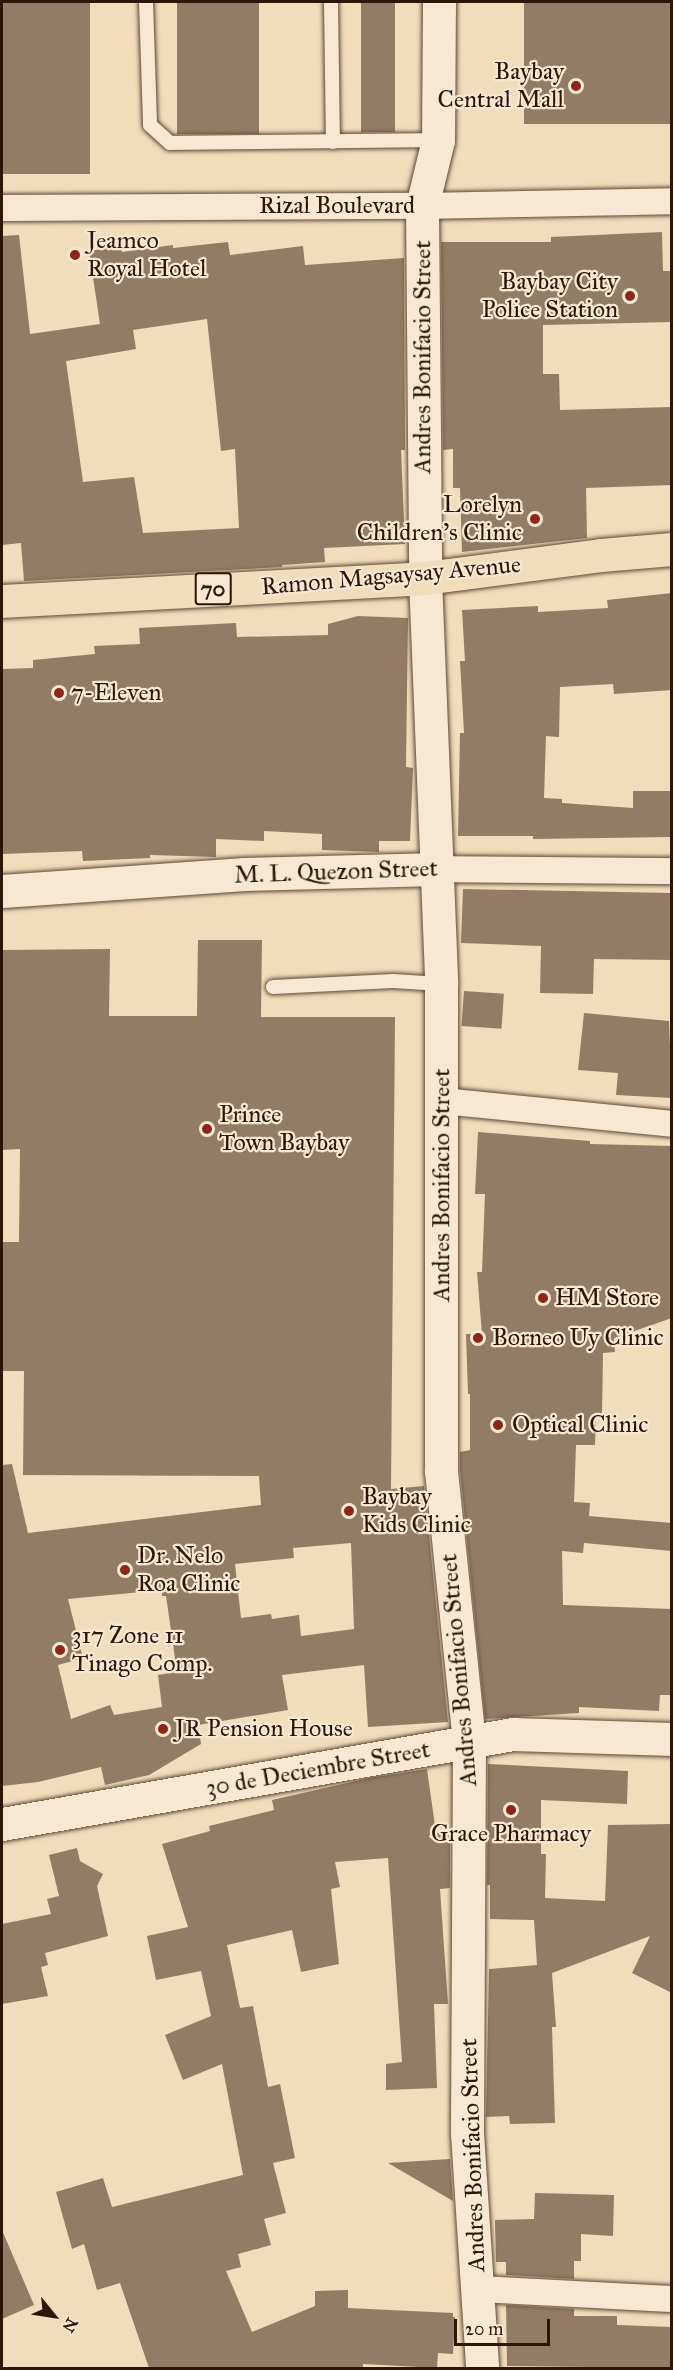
<!DOCTYPE html>
<style>
body{margin:0}
#map{position:relative;width:673px;height:2370px;overflow:hidden;background:#f1dcbb;font-family:"IM FELL Great Primer",serif}
div>[style]{position:absolute}
.building>*{inset:0;background:#937c65;transform-origin:0 0}
.roads{filter:drop-shadow(0 0 2px #5e4735) drop-shadow(0 0 2px #5e4735)}
.lane>*{height:14px;margin:-7px;padding:0 7px;transform-origin:7px;border-radius:7px;background:#f6e8d3}
.street>*{height:26px;margin:-13px;padding:0 13px;transform-origin:13px;border-radius:13px;background:#f6e8d3}
.secondary>*{height:33px;margin:-16.5px;padding:0 16.5px;transform-origin:16.5px;border-radius:16.5px;background:#f6e8d3}
.primary>*{height:33px;margin:-16.5px;padding:0 16.5px;transform-origin:16.5px;border-radius:16.5px;background:#f1dcbb}
.dots>*{width:16px;height:16px;translate:-50% -50%;box-sizing:border-box;border:3px solid #f6e8d3;border-radius:50%}
span{translate:-50% -50%;white-space:nowrap;text-align:center;line-height:1.15;-webkit-text-stroke:4.5px #f6e8d3;paint-order:stroke}
.shield-label span{padding:2px 4px;background:#f6e8d3;border:2px solid;border-radius:4px;-webkit-text-stroke-width:0}
.shield-label{font-size:22px;color:#2d1508;font-weight:700}
.poi-label{font-size:24px;color:#2d1508}
.right{translate:-100% -50%;text-align:right}
.left{translate:0 -50%;text-align:left}
.street-label{font-size:24px;color:#2d1508}
.frame{position:absolute;inset:0;border:3px solid #2d1508;pointer-events:none}
.north{position:absolute;left:24px;top:2286px;width:60px;height:60px;-webkit-text-stroke:4px #f6e8d3;paint-order:stroke;rotate:120deg;font-size:16px;font-weight:700;line-height:24px;text-align:center;color:#2d1508}
.north::after{content:'';display:block;margin:auto;width:21px;height:27px;background:#2d1508;clip-path:polygon(50% 0,100% 100%,50% 72%,0 100%)}
.scale{position:absolute;left:454px;top:2319px;width:96px;height:27px;box-sizing:border-box;border:3px solid #2d1508;border-top:0;padding-left:8px;font-size:18px;line-height:21px;white-space:nowrap;color:#2d1508;-webkit-text-stroke:4px #f6e8d3;paint-order:stroke}
</style>
<div id="map">
<div class="building">
<div style="left:2px;top:2px;width:88px;height:172px"></div>
<div style="left:177px;top:2px;width:82px;height:132px"></div>
<div style="left:361px;top:2px;width:34px;height:130px"></div>
<div style="left:524px;top:2px;width:148px;height:122px"></div>
<div style="clip-path:polygon(662px 232px,663px 271px,672px 271px,672px 322px,543px 325px,543px 374px,559px 374px,560px 410px,672px 407px,672px 485px,586px 488px,587px 538px,462px 552px,460px 488px,453px 488px,453px 449px,443px 450px,441px 242px,551px 242px,551px 237px)"></div>
<div style="clip-path:polygon(evenodd,19px 235px,30px 334px,100px 324px,89px 251px,121px 246px,122px 252px,173px 245px,173px 248px,228px 242px,230px 255px,303px 246px,305px 265px,404px 258px,405px 450px,401px 450px,405px 544px,324px 548px,325px 562px,282px 565px,282px 567px,24px 581px,21px 543px,2px 545px,2px 236px,19px 235px,207px 319px,221px 451px,235px 449px,239px 528px,143px 533px,134px 477px,83px 482px,66px 361px,136px 349px,133px 330px,207px 319px)"></div>
<div style="clip-path:polygon(672px 593px,672px 690px,614px 694px,613px 684px,560px 687px,559px 737px,546px 736px,544px 798px,562px 799px,562px 803px,633px 808px,633px 791px,672px 791px,672px 837px,533px 839px,533px 836px,458px 836px,460px 733px,464px 733px,460px 661px,465px 661px,462px 610px,538px 606px,538px 612px,608px 608px,607px 600px)"></div>
<div style="clip-path:polygon(358px 616px,408px 618px,406px 767px,413px 768px,410px 841px,379px 841px,379px 852px,322px 850px,322px 834px,264px 831px,264px 841px,216px 839px,216px 857px,150px 855px,150px 858px,83px 861px,82px 851px,2px 854px,2px 669px,33px 668px,33px 660px,95px 654px,94px 646px,140px 644px,139px 628px,236px 623px,237px 637px,328px 635px,328px 624px)"></div>
<div style="clip-path:polygon(463px 889px,672px 893px,672px 960px,594px 959px,593px 994px,540px 993px,541px 946px,461px 943px)"></div>
<div style="clip-path:polygon(evenodd,198px 940px,262px 940px,261px 1017px,395px 1017px,391px 1489px,424px 1486px,448px 1722px,368px 1727px,364px 1665px,282px 1675px,288px 1710px,198px 1725px,201px 1744px,149px 1775px,105px 1785px,101px 1767px,38px 1782px,2px 1786px,2px 1465px,12px 1464px,28px 1533px,261px 1505px,259px 1476px,23px 1475px,24px 1371px,2px 1371px,2px 1242px,19px 1242px,20px 1149px,2px 1150px,2px 950px,110px 949px,109px 1016px,197px 1016px,198px 940px,351px 1543px,354px 1629px,301px 1636px,299px 1615px,272px 1619px,271px 1614px,241px 1618px,235px 1564px,294px 1558px,293px 1548px,351px 1543px,198px 940px,162px 1590px,162px 1596px,166px 1596px,177px 1672px,158px 1675px,162px 1707px,114px 1715px,110px 1705px,71px 1719px,58px 1665px,83px 1658px,68px 1599px,162px 1590px)"></div>
<div style="left:464px;top:991px;width:40px;height:35px;rotate:4deg"></div>
<div style="clip-path:polygon(584px 1013px,669px 1021px,672px 1098px,616px 1095px,618px 1073px,578px 1070px)"></div>
<div style="clip-path:polygon(478px 1132px,590px 1141px,590px 1144px,672px 1146px,672px 1318px,614px 1338px,615px 1352px,603px 1353px,602px 1414px,596px 1414px,595px 1445px,576px 1445px,574px 1502px,590px 1503px,589px 1516px,672px 1523px,672px 1551px,584px 1543px,583px 1553px,562px 1551px,563px 1605px,672px 1609px,672px 1695px,660px 1695px,659px 1711px,579px 1707px,579px 1713px,485px 1719px,460px 1470px,460px 1452px,470px 1450px,470px 1394px,468px 1394px,466px 1334px,482px 1334px,477px 1272px,482px 1272px,485px 1194px,475px 1194px)"></div>
<div style="clip-path:polygon(488px 1764px,628px 1771px,627px 1804px,541px 1800px,541px 1854px,546px 1854px,545px 1898px,605px 1901px,608px 1825px,671px 1824px,672px 1993px,632px 1973px,650px 1936px,552px 1973px,556px 2027px,552px 2027px,555px 2123px,510px 2124px,509px 2116px,486px 2117px,489px 1969px,537px 1965px,534px 1920px,490px 1919px,490px 1885px,487px 1885px)"></div>
<div style="clip-path:polygon(427px 1769px,436px 1833px,450px 1832px,450px 1888px,440px 1889px,448px 2004px,434px 2004px,437px 2088px,386px 2090px,386px 2064px,402px 2062px,388px 1858px,335px 1862px,340px 1887px,331px 1889px,339px 1964px,301px 1972px,292px 1930px,227px 1945px,240px 2008px,253px 2006px,268px 2087px,280px 2084px,295px 2158px,273px 2163px,286px 2213px,264px 2219px,271px 2245px,238px 2254px,241px 2267px,226px 2271px,252px 2332px,315px 2306px,315px 2291px,348px 2290px,348px 2308px,453px 2313px,453px 2317px,455px 2317px,453px 2354px,438px 2353px,437px 2368px,363px 2364px,363px 2368px,149px 2368px,120px 2283px,97px 2290px,84px 2244px,72px 2249px,56px 2192px,103px 2178px,112px 2207px,243px 2175px,222px 2064px,183px 2080px,165px 2035px,211px 2016px,201px 1971px,156px 1980px,147px 1936px,188px 1927px,162px 1844px,210px 1831px,209px 1826px,274px 1810px,272px 1800px,369px 1778px)"></div>
<div style="clip-path:polygon(77px 1848px,80px 1861px,103px 1874px,97px 1886px,108px 1936px,45px 1953px,48px 1965px,41px 1967px,48px 1996px,2px 2004px,2px 1924px,51px 1914px,47px 1899px,59px 1896px,49px 1855px)"></div>
<div style="clip-path:polygon(450px 2159px,453px 2201px,388px 2163px)"></div>
<div style="clip-path:polygon(535px 2193px,614px 2195px,613px 2236px,581px 2234px,581px 2261px,574px 2261px,574px 2279px,506px 2275px,506px 2262px,496px 2262px,495px 2220px,534px 2219px)"></div>
<div style="clip-path:polygon(2px 2230px,34px 2305px,2px 2319px)"></div>
<div style="clip-path:polygon(506px 2305px,574px 2309px,574px 2316px,617px 2316px,617px 2325px,672px 2327px,672px 2368px,507px 2366px)"></div>
</div>
<div class="roads">
<div class="lane">
<div style="left:146px;top:2px;width:123px;rotate:88.1deg"></div>
<div style="left:150px;top:125px;width:27px;rotate:42deg"></div>
<div style="left:170px;top:143px;width:268px;rotate:-0.6deg"></div>
<div style="left:331px;top:2px;width:140px;rotate:89.2deg"></div>
<div style="left:273px;top:987px;width:120px;rotate:-2.9deg"></div>
<div style="left:393px;top:981px;width:48px;rotate:3.6deg"></div>
</div>
<div class="street">
<div style="left:2px;top:208px;width:420px;rotate:-0.3deg"></div>
<div style="left:422px;top:206px;width:250px;rotate:-1.1deg"></div>
<div style="left:438px;top:869px;width:234px;rotate:0.5deg"></div>
<div style="left:443px;top:1101px;width:230px;rotate:5.7deg"></div>
<div style="left:478px;top:2289px;width:194px;rotate:3deg"></div>
</div>
<div class="secondary">
<div style="left:439px;top:2px;width:138px;rotate:90.4deg"></div>
<div style="left:438px;top:140px;width:68px;rotate:103.6deg"></div>
<div style="left:422px;top:206px;width:372px;rotate:89.5deg"></div>
<div style="left:425px;top:578px;width:406px;rotate:87.7deg"></div>
<div style="left:441px;top:984px;width:487px;rotate:90deg"></div>
<div style="left:441px;top:1471px;width:273px;rotate:84.1deg"></div>
<div style="left:469px;top:1743px;width:390px;rotate:90.3deg"></div>
<div style="left:467px;top:2133px;width:235px;rotate:86.3deg"></div>
<div style="left:2px;top:891px;width:243px;rotate:-4deg"></div>
<div style="left:244px;top:874px;width:194px;rotate:-1.5deg"></div>
<div style="left:2px;top:1824px;width:519px;rotate:-9.99deg"></div>
<div style="left:513px;top:1734px;width:159px;rotate:1.8deg"></div>
</div>
<div class="primary">
<div style="left:2px;top:601px;width:424px;rotate:-3.1deg"></div>
<div style="left:425px;top:578px;width:177px;rotate:-7.4deg"></div>
<div style="left:601px;top:555px;width:71px;rotate:-4.8deg"></div>
</div>
</div>
<div class="dots">
<div style="left:576px;top:86px;background:#8f2418"></div>
<div style="left:75px;top:255px;background:#8f2418"></div>
<div style="left:630px;top:296px;background:#8f2418"></div>
<div style="left:535px;top:519px;background:#8f2418"></div>
<div style="left:59px;top:693px;background:#8f2418"></div>
<div style="left:207px;top:1129px;background:#8f2418"></div>
<div style="left:543px;top:1298px;background:#8f2418"></div>
<div style="left:478px;top:1338px;background:#8f2418"></div>
<div style="left:498px;top:1425px;background:#8f2418"></div>
<div style="left:349px;top:1511px;background:#8f2418"></div>
<div style="left:125px;top:1570px;background:#8f2418"></div>
<div style="left:60px;top:1650px;background:#8f2418"></div>
<div style="left:163px;top:1729px;background:#8f2418"></div>
<div style="left:511px;top:1810px;background:#8f2418"></div>
</div>
<div class="shield-label">
<span style="left:213px;top:589px">70</span>
</div>
<div class="poi-label">
<span class="right" style="left:564px;top:86px">Baybay<br>Central Mall</span>
<span class="left" style="left:87px;top:255px">Jeamco<br>Royal Hotel</span>
<span class="right" style="left:618px;top:296px">Baybay City<br>Police Station</span>
<span class="right" style="left:522px;top:519px">Lorelyn<br>Children's Clinic</span>
<span class="left" style="left:71px;top:693px">7-Eleven</span>
<span class="left" style="left:219px;top:1129px">Prince<br>Town Baybay</span>
<span class="left" style="left:555px;top:1298px">HM Store</span>
<span class="left" style="left:492px;top:1338px">Borneo Uy Clinic</span>
<span class="left" style="left:512px;top:1425px">Optical Clinic</span>
<span class="left" style="left:362px;top:1511px">Baybay<br>Kids Clinic</span>
<span class="left" style="left:137px;top:1570px">Dr. Nelo<br>Roa Clinic</span>
<span class="left" style="left:72px;top:1650px">317 Zone 11<br>Tinago Comp.</span>
<span class="left" style="left:175px;top:1729px">JR Pension House</span>
<span style="left:511px;top:1834px">Grace Pharmacy</span>
</div>
<div class="street-label">
<span style="left:337px;top:206px">Rizal Boulevard</span>
<span style="left:423px;top:357px;rotate:-90deg">Andres Bonifacio Street</span>
<span style="left:391px;top:576px;rotate:-5deg">Ramon Magsaysay Avenue</span>
<span style="left:336px;top:872px;rotate:-2deg">M. L. Quezon Street</span>
<span style="left:442px;top:1185px;rotate:-90deg">Andres Bonifacio Street</span>
<span style="left:459px;top:1670px;rotate:-95deg">Andres Bonifacio Street</span>
<span style="left:318px;top:1769px;rotate:-10deg">30 de Deciembre Street</span>
<span style="left:473px;top:2155px;rotate:-92deg">Andres Bonifacio Street</span>
</div>
<div class="frame"></div>
<div class="north">N</div>
<div class="scale">20 m</div>
</div>
